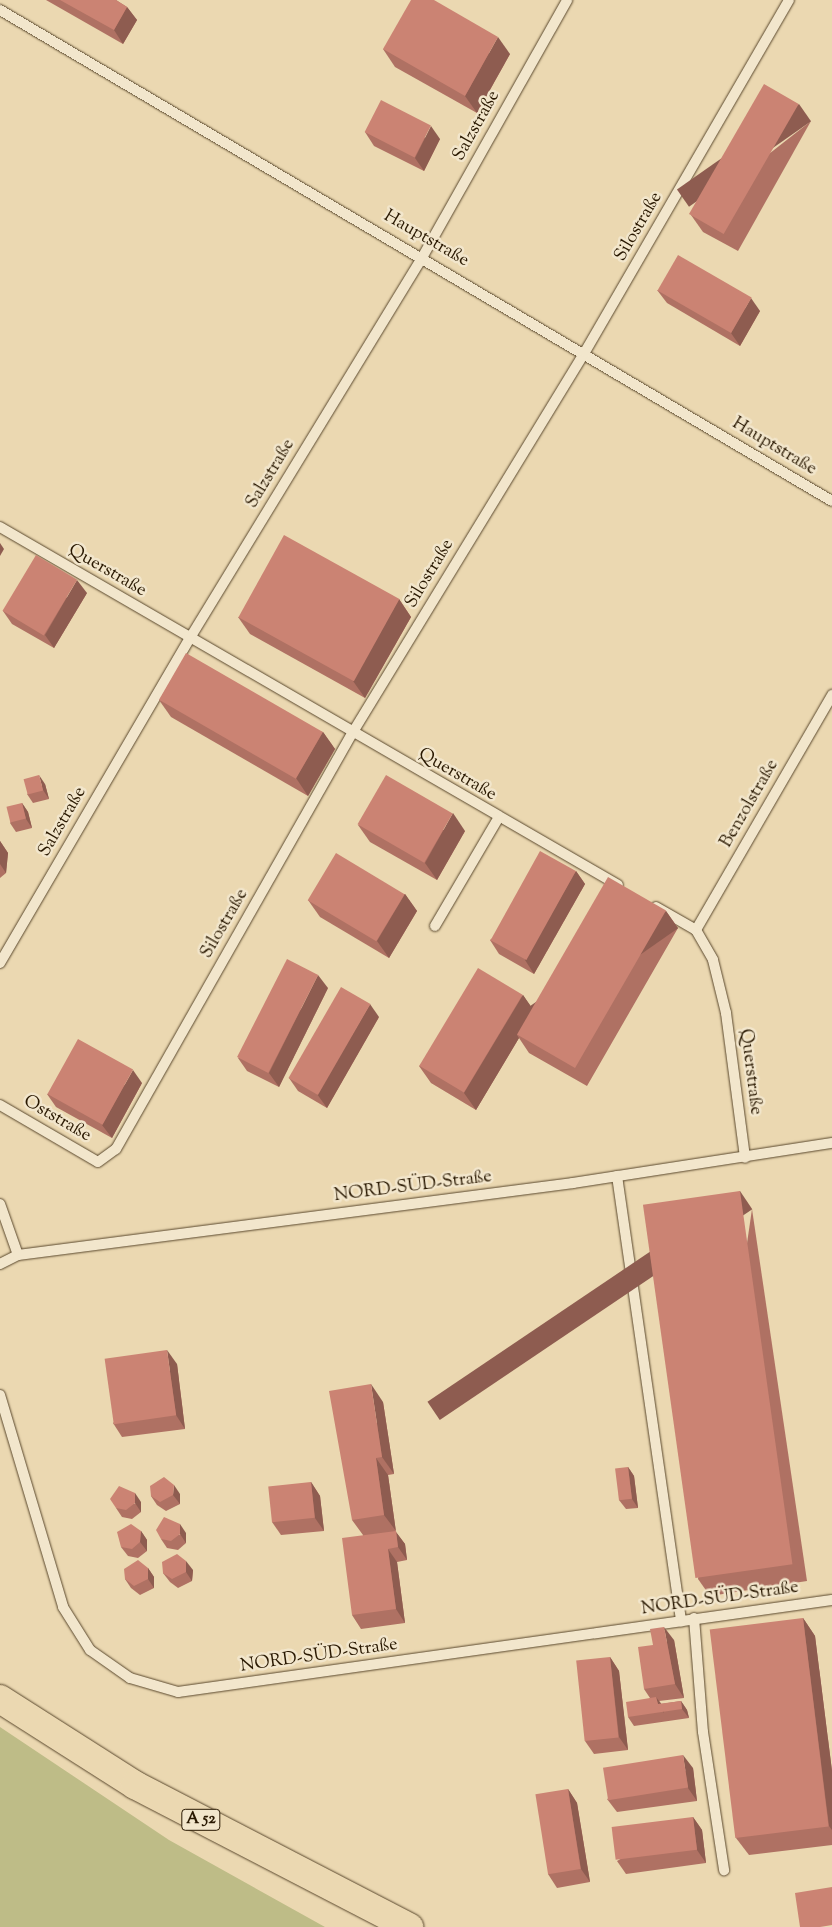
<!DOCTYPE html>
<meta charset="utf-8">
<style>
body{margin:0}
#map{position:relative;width:832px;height:1927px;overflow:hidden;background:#ebd8b1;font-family:"Sorts Mill Goudy",serif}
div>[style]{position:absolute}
.green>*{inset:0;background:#bebc87}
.roads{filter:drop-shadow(0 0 1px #5a482d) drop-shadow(0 0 1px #5a482d)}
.service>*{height:10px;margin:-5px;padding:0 5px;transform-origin:5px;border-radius:5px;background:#f2e6cc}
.motorway>*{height:28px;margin:-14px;padding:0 14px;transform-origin:14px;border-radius:14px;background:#ebd8b1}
.wall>*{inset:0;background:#af7163}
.shaded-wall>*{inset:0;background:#8e5c50;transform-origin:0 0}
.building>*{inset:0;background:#cb8373;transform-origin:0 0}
span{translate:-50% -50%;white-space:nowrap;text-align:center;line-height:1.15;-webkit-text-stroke:5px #f2e6cc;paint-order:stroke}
.shield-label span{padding:1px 4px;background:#f2e6cc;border:1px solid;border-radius:4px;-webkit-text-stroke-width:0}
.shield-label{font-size:16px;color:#291801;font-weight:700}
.street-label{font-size:18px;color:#291801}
</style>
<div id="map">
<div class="green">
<div style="clip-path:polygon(0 1727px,169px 1840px,325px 1927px,0 1927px)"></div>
</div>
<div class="roads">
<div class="service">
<div style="left:0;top:10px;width:966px;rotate:30.55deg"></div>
<div style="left:0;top:527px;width:714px;rotate:30.08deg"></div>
<div style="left:656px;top:907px;width:46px;rotate:29.9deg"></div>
<div style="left:696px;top:930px;width:34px;rotate:60deg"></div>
<div style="left:713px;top:960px;width:55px;rotate:76.2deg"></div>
<div style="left:726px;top:1013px;width:146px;rotate:82.5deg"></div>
<div style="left:435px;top:926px;width:126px;rotate:-59.6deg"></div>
<div style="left:696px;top:930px;width:272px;rotate:-59.9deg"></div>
<div style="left:0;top:963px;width:376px;rotate:-59.7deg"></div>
<div style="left:190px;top:638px;width:447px;rotate:-58.6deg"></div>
<div style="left:423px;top:256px;width:294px;rotate:-60.6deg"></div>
<div style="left:0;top:1105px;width:113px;rotate:30.2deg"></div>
<div style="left:98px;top:1162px;width:22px;rotate:-36deg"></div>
<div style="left:116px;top:1149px;width:480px;rotate:-60.4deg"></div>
<div style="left:353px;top:732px;width:445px;rotate:-58.6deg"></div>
<div style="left:585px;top:352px;width:407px;rotate:-59.9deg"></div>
<div style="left:617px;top:1176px;width:450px;rotate:81.8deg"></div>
<div style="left:0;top:1204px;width:54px;rotate:70.6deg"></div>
<div style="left:0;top:1264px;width:20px;rotate:-27deg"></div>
<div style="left:18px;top:1255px;width:560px;rotate:-7.39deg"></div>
<div style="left:573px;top:1183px;width:262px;rotate:-8.8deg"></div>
<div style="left:0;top:1395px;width:221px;rotate:73.4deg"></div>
<div style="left:63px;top:1607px;width:51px;rotate:57.9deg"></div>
<div style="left:90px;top:1650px;width:49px;rotate:35deg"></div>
<div style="left:130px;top:1678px;width:50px;rotate:16.3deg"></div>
<div style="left:178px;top:1692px;width:660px;rotate:-8.01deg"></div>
<div style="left:694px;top:1618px;width:114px;rotate:85.5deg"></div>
<div style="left:703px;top:1732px;width:140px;rotate:81.3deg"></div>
</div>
<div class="motorway">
<div style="left:0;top:1699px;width:160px;rotate:32.5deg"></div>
<div style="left:135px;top:1785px;width:309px;rotate:27.4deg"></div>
</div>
</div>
<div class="wall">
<div style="clip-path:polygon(46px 0,116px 0,127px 7px,137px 20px,123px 44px)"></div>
<div style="clip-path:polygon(383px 49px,510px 54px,477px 113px,395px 67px)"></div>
<div style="clip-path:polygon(811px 121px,738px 251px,703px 232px,691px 215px)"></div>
<div style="clip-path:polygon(365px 132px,440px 139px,424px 171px,374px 146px)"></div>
<div style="clip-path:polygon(657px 290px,760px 311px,740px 346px,667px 303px)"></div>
<div style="clip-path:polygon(87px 593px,54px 648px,12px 624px,3px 611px)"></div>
<div style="clip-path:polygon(399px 599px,411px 617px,365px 698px,250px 634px,238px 617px)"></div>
<div style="clip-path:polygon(159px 700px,323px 732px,335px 749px,308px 796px,171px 717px)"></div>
<div style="clip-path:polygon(45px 784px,49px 799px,33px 803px,27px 794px)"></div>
<div style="clip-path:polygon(22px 803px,28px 812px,32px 828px,16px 832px,10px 823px)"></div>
<div style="clip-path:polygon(358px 825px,465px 831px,437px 880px,370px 842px)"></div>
<div style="clip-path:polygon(0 841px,8px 853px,6px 873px,0 878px)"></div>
<div style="clip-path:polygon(576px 871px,585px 884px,534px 974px,499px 954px,490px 940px)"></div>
<div style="clip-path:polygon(405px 894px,417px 911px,389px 958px,320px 917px,308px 900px)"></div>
<div style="clip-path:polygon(666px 911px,678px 928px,587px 1086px,529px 1053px,519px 1038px,476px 1110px,431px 1083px,419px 1066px,523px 995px,532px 1009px)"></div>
<div style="clip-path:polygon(328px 988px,279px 1087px,247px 1071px,238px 1058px)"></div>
<div style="clip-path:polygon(379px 1017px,327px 1108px,298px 1091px,289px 1078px)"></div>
<div style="clip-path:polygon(142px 1083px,112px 1138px,56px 1107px,47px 1094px)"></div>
<div style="clip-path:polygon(752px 1209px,807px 1581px,710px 1596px,698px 1579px)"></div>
<div style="clip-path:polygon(177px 1364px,185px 1429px,122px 1437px,113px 1423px)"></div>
<div style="clip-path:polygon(383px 1402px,394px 1474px,388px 1475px,396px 1532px,405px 1544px,407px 1560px,397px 1562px,405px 1623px,361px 1629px,352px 1615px,363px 1535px,352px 1520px)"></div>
<div style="clip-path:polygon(628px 1467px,634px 1476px,638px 1508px,626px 1509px,619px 1500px)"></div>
<div style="clip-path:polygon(311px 1482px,320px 1496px,324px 1531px,281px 1535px,272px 1522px)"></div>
<div style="clip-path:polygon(180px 1494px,180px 1504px,166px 1511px,157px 1505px,151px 1496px)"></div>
<div style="clip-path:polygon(141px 1502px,141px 1512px,132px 1519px,122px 1517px,116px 1508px)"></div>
<div style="clip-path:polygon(141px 1531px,147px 1540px,147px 1551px,138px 1558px,128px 1556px,121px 1547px)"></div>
<div style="clip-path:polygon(186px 1533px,186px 1543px,178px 1550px,167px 1548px,161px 1539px)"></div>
<div style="clip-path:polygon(148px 1568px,154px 1577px,154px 1588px,140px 1595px,131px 1588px,125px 1579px)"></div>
<div style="clip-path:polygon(193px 1570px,192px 1581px,178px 1588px,170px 1582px,163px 1573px)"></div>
<div style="clip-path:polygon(803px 1618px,815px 1636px,832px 1771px,832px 1845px,749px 1855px,736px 1838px)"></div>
<div style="clip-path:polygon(674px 1640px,684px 1698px,659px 1701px,661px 1704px,681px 1701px,687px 1710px,689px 1718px,634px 1726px,628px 1717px,650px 1698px,644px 1689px,653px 1645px)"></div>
<div style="clip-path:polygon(610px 1657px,619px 1671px,628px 1750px,594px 1754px,585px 1741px)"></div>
<div style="clip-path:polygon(693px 1768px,697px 1801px,617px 1812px,607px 1799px)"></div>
<div style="clip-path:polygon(568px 1789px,577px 1803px,590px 1882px,557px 1888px,548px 1874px)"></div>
<div style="clip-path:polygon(693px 1817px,702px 1830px,706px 1863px,626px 1874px,617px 1861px)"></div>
</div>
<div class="shaded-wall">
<div style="clip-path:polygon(127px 7px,137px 20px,123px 44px,114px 30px)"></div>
<div style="clip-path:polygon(498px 37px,510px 54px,477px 113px,465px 96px)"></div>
<div style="left:799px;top:104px;width:21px;height:149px;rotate:55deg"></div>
<div style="clip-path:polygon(431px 126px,440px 139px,424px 171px,415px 158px)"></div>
<div style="clip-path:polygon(751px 298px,760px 311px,740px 346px,731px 333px)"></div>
<div style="clip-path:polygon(0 543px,4px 549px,0 556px)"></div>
<div style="clip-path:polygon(77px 580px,87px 593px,54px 648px,45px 635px)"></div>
<div style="clip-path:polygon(399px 599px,411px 617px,365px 698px,353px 681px)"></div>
<div style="clip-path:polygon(323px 732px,335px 749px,308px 796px,296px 778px)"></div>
<div style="clip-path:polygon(39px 775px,45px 784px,49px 799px,43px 790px)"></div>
<div style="clip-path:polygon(22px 803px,28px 812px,32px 828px,26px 819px)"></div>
<div style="clip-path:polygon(453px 813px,465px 831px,437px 880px,425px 863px)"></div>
<div style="clip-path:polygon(0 841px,8px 853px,6px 873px,0 864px)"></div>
<div style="clip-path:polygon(576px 871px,585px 884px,534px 974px,525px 960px)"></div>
<div style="clip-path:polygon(405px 894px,417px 911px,389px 958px,377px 941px)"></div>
<div style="left:666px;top:911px;width:21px;height:181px;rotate:55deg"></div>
<div style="clip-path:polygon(318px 975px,328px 988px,279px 1087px,269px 1073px)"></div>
<div style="clip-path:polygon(523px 995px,535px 1012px,517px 1035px,519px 1038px,476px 1110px,464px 1093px)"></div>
<div style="clip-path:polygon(370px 1004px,379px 1017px,327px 1108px,317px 1094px)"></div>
<div style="clip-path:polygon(133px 1070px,142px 1083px,112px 1138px,102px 1125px)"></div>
<div style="left:740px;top:1191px;width:22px;height:377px;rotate:56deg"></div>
<div style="clip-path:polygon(167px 1350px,177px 1364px,185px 1429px,176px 1415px)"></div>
<div style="clip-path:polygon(371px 1384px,383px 1402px,394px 1474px,382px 1457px)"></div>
<div style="clip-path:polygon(376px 1458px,388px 1475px,396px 1532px,405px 1544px,407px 1560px,398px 1547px,396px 1531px,384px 1515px)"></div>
<div style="clip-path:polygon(628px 1467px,634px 1476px,638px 1508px,632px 1499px)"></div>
<div style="clip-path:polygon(311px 1482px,320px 1496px,324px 1531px,315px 1518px)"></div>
<div style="clip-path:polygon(174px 1485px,180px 1494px,180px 1504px,173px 1495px)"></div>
<div style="clip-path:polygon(135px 1493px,141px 1502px,141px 1512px,135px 1503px)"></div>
<div style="clip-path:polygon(180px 1524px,186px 1533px,186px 1543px,180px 1534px)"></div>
<div style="clip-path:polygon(141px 1531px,147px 1540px,147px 1551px,140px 1542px)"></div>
<div style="clip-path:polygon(388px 1549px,397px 1562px,405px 1623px,396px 1609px)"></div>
<div style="clip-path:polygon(186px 1561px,193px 1570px,192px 1581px,186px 1572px)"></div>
<div style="clip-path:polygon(148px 1568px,154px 1577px,154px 1588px,148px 1579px)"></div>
<div style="clip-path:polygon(803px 1618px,815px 1636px,832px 1771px,832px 1830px,829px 1826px)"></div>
<div style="clip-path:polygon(664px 1627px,674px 1640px,684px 1698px,675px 1684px)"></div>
<div style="clip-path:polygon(610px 1657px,619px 1671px,628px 1750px,619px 1737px)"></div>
<div style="clip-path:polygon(656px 1697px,663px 1706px,664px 1713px,658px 1704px)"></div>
<div style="clip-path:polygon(681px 1701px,687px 1710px,689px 1718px,682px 1709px)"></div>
<div style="clip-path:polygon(683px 1755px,693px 1768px,697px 1801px,688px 1788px)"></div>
<div style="clip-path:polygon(568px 1789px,577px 1803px,590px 1882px,581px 1869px)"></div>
<div style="clip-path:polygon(693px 1817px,702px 1830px,706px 1863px,697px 1850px)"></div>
</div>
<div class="building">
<div style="clip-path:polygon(60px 0,116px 0,127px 7px,114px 30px)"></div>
<div style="clip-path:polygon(411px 0,434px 0,498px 37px,465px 96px,383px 49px)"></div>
<div style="left:764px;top:84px;width:40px;height:150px;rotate:30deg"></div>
<div style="left:381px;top:100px;width:56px;height:36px;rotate:27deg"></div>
<div style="left:678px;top:255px;width:85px;height:41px;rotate:30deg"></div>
<div style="left:284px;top:535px;width:132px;height:94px;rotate:29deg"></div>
<div style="left:36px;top:555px;width:48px;height:65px;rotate:31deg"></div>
<div style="left:186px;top:653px;width:158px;height:54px;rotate:30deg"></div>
<div style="left:39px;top:775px;width:16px;height:16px;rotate:75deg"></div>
<div style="left:386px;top:775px;width:77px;height:57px;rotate:30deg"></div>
<div style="left:22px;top:803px;width:16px;height:16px;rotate:76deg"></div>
<div style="left:540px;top:851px;width:41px;height:102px;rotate:29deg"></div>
<div style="left:336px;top:853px;width:80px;height:55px;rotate:31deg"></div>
<div style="left:608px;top:877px;width:67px;height:182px;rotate:30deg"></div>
<div style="left:287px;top:959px;width:35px;height:110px;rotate:27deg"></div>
<div style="left:478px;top:968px;width:52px;height:114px;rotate:31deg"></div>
<div style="left:341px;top:987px;width:34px;height:105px;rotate:30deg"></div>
<div style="left:78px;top:1039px;width:63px;height:63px;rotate:29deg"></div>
<div style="left:740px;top:1191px;width:377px;height:98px;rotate:82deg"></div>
<div style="left:167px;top:1350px;width:66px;height:63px;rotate:82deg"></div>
<div style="clip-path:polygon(371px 1384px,382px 1457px,376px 1458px,384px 1515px,352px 1520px,329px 1391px)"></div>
<div style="left:628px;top:1467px;width:32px;height:13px;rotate:83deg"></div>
<div style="clip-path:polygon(164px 1477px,174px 1485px,173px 1495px,160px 1502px,151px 1496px,150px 1486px)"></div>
<div style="left:311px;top:1482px;width:36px;height:43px;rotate:84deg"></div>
<div style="clip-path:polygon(119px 1486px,135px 1493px,135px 1503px,126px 1510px,116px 1508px,110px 1499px)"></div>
<div style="clip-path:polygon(164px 1517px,180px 1524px,180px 1534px,171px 1541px,161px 1539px,156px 1530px)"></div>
<div style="clip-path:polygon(131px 1524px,141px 1531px,140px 1542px,132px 1549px,121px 1547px,117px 1532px)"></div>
<div style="clip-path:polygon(396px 1531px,398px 1547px,388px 1549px,396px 1609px,352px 1615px,342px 1538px)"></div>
<div style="clip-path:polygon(177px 1554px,186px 1561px,186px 1572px,172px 1579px,163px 1573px,162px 1562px)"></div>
<div style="clip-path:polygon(138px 1560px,148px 1568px,148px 1579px,134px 1586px,125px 1579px,124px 1569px)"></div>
<div style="left:803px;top:1618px;width:210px;height:94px;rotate:83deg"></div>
<div style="clip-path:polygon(664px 1627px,675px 1684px,644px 1689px,638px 1647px,653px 1645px,650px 1629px)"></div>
<div style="left:610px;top:1657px;width:81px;height:34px;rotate:84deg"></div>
<div style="clip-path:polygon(656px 1697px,658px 1704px,681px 1701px,682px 1709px,628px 1717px,626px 1702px)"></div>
<div style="left:683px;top:1755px;width:33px;height:81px;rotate:81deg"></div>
<div style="left:568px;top:1789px;width:81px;height:33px;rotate:81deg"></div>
<div style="left:693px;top:1817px;width:33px;height:82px;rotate:83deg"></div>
<div style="clip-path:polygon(832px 1887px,832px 1925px,820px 1927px,800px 1927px,795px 1893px)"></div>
</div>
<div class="shield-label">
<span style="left:201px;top:1820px">A 52</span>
</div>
<div class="street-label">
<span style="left:477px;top:126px;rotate:-61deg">Salzstraße</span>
<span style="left:639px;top:227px;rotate:-60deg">Silostraße</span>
<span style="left:426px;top:239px;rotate:30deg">Hauptstraße</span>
<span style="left:774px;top:447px;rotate:31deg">Hauptstraße</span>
<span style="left:271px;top:474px;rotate:-59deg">Salzstraße</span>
<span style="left:107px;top:571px;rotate:30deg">Querstraße</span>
<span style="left:430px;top:574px;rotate:-59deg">Silostraße</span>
<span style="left:457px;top:775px;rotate:30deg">Querstraße</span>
<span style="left:750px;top:804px;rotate:-60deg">Benzolstraße</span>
<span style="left:63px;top:822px;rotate:-60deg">Salzstraße</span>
<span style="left:225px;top:924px;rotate:-60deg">Silostraße</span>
<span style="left:750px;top:1072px;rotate:83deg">Querstraße</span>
<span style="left:57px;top:1119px;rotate:30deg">Oststraße</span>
<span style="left:413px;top:1187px;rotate:-7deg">NORD-SÜD-Straße</span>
<span style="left:720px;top:1599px;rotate:-8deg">NORD-SÜD-Straße</span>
<span style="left:319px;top:1656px;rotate:-8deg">NORD-SÜD-Straße</span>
</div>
</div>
